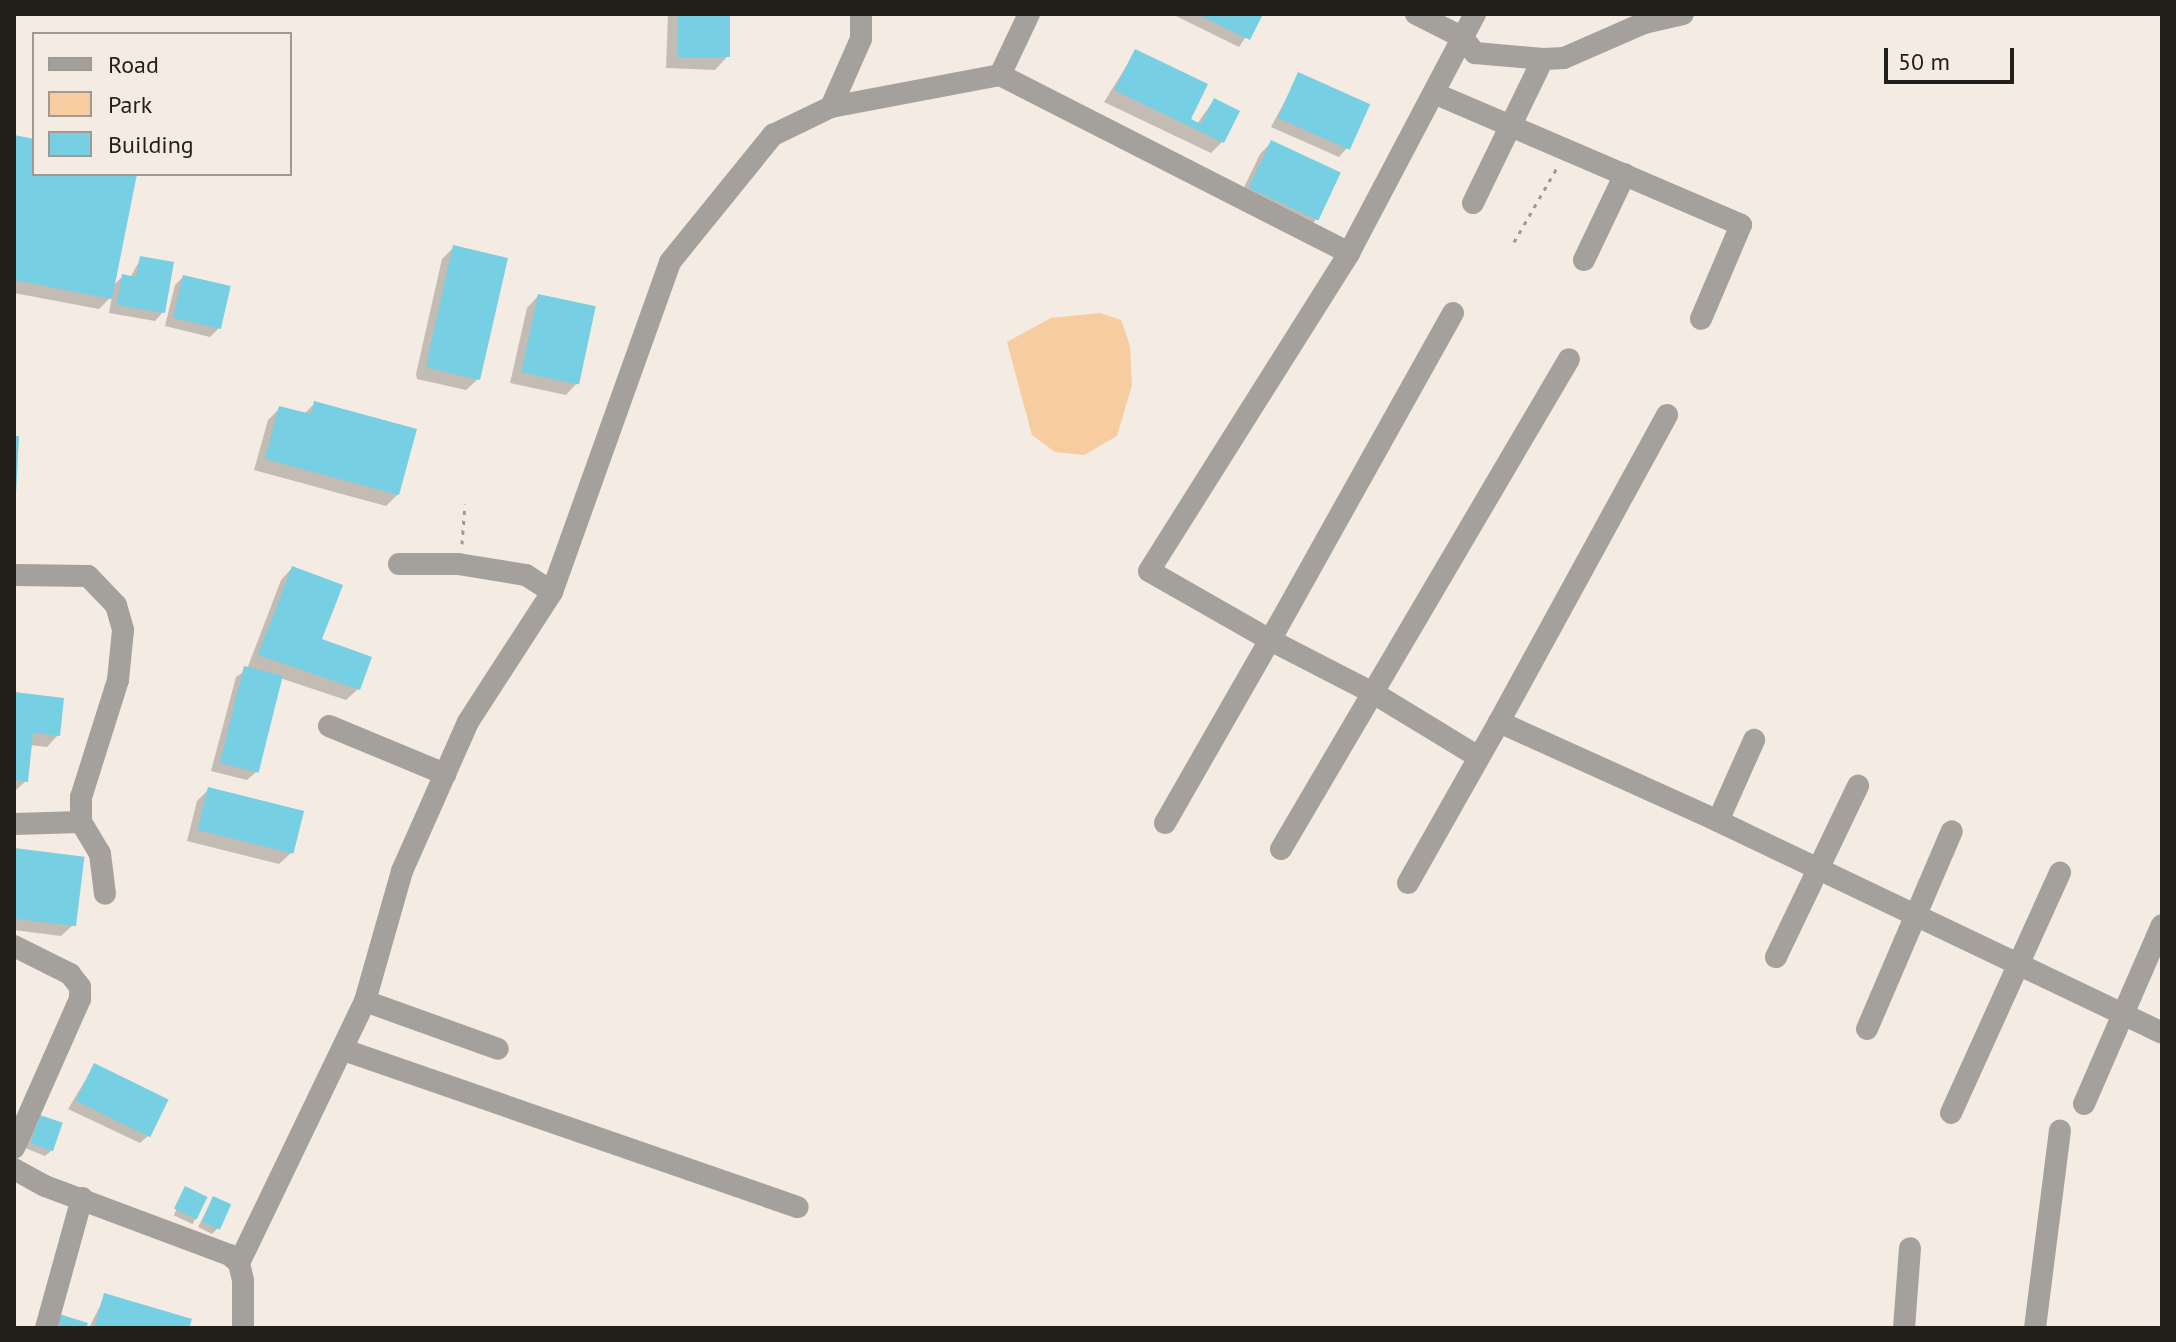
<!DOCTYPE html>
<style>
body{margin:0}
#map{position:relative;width:2176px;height:1342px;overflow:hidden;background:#f4ebe2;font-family:"PT Sans",sans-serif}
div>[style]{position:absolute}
.green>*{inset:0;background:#f6cca0}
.shadow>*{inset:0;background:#0003;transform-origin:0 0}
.building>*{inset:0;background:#76cfe3;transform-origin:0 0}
.path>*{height:3px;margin-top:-1.5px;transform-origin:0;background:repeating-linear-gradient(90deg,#9f9992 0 4px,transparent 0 10px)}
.minor>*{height:22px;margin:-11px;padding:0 11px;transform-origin:11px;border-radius:11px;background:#a4a09c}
span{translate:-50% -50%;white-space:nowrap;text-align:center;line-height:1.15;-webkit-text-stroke:8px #f4ebe2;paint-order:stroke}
.frame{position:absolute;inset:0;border:16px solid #221f1b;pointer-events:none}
.legend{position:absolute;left:32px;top:32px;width:260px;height:144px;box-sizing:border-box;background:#f4ebe2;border:2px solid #a09992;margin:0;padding:10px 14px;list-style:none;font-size:24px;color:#221f1b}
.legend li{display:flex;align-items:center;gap:16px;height:40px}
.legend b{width:40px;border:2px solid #a09992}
.scale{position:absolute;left:1884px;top:48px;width:130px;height:36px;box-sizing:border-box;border:4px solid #221f1b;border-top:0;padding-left:10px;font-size:24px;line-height:28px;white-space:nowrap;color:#221f1b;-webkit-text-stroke:6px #f4ebe2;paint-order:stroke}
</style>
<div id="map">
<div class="green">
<div style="clip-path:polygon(1100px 313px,1121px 320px,1130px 346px,1132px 385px,1117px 436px,1084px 455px,1055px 452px,1032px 435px,1007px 342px,1051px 318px)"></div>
</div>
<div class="shadow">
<div style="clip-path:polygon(668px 14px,728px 14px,726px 58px,715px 70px,666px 68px)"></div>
<div style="clip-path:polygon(1172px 14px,1261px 14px,1239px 47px)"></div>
<div style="clip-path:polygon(1136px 51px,1188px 120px,1197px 124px,1214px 100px,1223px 141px,1211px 153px,1104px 102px)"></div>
<div style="clip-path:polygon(1299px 75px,1347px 148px,1339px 157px,1271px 127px)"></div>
<div style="clip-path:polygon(14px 137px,34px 142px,34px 174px,135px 174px,112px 287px,123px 276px,130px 278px,141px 258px,163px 312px,155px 321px,109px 313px,112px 296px,99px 309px,14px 293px)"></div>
<div style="clip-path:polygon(1272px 142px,1316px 220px,1304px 231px,1238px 200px,1260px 154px)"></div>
<div style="clip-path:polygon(454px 247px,478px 379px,466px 390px,417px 379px,416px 374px,442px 259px)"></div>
<div style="clip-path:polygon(183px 277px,219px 328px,210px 337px,165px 326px,175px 285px)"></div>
<div style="clip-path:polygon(538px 296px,577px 383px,566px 395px,510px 383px,527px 308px)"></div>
<div style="clip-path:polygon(315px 403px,398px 494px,386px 506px,254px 470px,268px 420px,280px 408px,304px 414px)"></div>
<div style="clip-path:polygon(292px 568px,320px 640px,358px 689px,346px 700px,280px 678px,256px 772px,247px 780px,211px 771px,236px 677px,247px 669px,281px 580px)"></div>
<div style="clip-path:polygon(14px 694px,58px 735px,47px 747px,30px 745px,26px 781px,14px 792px)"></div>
<div style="clip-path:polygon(209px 789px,291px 853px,279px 864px,187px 841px,197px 801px)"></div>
<div style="clip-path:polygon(14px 850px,73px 925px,61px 936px,14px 930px)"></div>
<div style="clip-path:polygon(94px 1066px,149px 1135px,140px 1143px,68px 1109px)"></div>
<div style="clip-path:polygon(36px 1122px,51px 1151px,45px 1156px,25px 1148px)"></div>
<div style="left:186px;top:1189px;width:21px;height:29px;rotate:25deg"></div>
<div style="clip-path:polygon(213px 1199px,218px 1228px,212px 1234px,198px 1227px)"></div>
<div style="clip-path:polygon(105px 1296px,187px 1328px,89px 1328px)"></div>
</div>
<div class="building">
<div style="left:678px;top:14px;width:52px;height:43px"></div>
<div style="clip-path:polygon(1197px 14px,1263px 14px,1250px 40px)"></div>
<div style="clip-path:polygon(1135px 49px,1208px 84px,1191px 119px,1201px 124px,1214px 98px,1240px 111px,1224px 143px,1114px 90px)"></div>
<div style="left:1298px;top:72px;width:79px;height:50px;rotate:24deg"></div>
<div style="clip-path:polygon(14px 135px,34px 139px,34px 174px,137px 174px,112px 299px,14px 280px)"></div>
<div style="left:1271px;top:140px;width:77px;height:53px;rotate:25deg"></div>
<div style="clip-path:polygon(453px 245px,508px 258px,480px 380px,428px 368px,427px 361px)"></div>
<div style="clip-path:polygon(140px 256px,174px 262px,165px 313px,117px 305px,122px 274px,136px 277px)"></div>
<div style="left:183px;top:275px;width:49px;height:44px;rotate:13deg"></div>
<div style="left:538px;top:294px;width:59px;height:80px;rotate:12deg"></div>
<div style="clip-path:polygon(314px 401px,417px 429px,399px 495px,265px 459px,279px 406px,311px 414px)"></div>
<div style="clip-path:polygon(14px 436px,19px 436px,16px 494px,14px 494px)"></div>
<div style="clip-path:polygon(292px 566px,343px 585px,322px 639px,372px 657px,360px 690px,258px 655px)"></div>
<div style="left:244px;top:666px;width:40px;height:100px;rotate:14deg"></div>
<div style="clip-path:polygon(14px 692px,64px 698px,60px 736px,33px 733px,28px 782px,14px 780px)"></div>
<div style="left:208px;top:787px;width:99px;height:44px;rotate:14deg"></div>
<div style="left:14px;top:848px;width:71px;height:70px;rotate:7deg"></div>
<div style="left:94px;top:1063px;width:83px;height:42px;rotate:26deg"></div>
<div style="left:40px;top:1115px;width:24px;height:30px;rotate:19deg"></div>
<div style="left:185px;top:1186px;width:25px;height:25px;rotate:26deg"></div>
<div style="left:213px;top:1196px;width:20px;height:28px;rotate:24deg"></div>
<div style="clip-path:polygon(104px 1293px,192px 1319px,189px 1328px,94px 1328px)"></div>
<div style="clip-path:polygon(59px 1314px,88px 1323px,86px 1328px,55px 1328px)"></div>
</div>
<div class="path">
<div style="left:1514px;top:242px;width:88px;rotate:-59.9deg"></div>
<div style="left:462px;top:544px;width:40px;rotate:-85.7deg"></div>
</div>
<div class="minor">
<div style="left:1416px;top:14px;width:51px;rotate:26.6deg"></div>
<div style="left:1462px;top:37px;width:21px;rotate:51deg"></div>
<div style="left:1475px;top:53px;width:68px;rotate:5deg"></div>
<div style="left:1543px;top:59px;width:21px;rotate:-3deg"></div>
<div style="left:1564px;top:58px;width:87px;rotate:-23.6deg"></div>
<div style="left:1644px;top:23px;width:40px;rotate:-13deg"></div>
<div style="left:1000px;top:75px;width:68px;rotate:-64.6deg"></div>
<div style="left:1436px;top:94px;width:332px;rotate:23.2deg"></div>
<div style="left:1741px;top:225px;width:102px;rotate:113.1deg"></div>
<div style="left:831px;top:107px;width:74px;rotate:-66.2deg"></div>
<div style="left:861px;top:39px;width:25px;rotate:-90deg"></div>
<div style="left:1473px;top:203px;width:160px;rotate:-64.1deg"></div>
<div style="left:1584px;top:260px;width:95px;rotate:-64.5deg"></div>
<div style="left:1453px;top:313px;width:375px;rotate:119.2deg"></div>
<div style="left:1270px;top:640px;width:118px;rotate:27.2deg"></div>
<div style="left:1375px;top:694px;width:119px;rotate:31.3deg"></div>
<div style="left:399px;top:564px;width:59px"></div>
<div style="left:458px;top:564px;width:69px;rotate:9.2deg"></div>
<div style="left:526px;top:575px;width:31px;rotate:33deg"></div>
<div style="left:14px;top:575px;width:74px;rotate:0.8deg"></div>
<div style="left:88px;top:576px;width:40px;rotate:46deg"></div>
<div style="left:116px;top:605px;width:26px;rotate:74deg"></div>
<div style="left:123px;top:630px;width:50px;rotate:95.7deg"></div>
<div style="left:118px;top:680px;width:123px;rotate:107.5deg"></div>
<div style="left:81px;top:797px;width:25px;rotate:90deg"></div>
<div style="left:81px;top:822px;width:37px;rotate:59deg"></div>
<div style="left:100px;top:854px;width:40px;rotate:82.9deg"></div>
<div style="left:1499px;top:722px;width:350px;rotate:-61.3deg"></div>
<div style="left:329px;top:726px;width:126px;rotate:22.5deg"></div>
<div style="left:1718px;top:821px;width:89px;rotate:-66deg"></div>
<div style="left:1165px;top:823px;width:211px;rotate:-60.2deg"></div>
<div style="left:1270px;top:640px;width:139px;rotate:-150.3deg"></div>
<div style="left:1149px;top:571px;width:376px;rotate:-57.8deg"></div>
<div style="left:14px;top:824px;width:67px;rotate:-1.7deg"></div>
<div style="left:1281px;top:849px;width:568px;rotate:-59.55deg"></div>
<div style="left:1408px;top:883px;width:185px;rotate:-60.5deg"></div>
<div style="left:1499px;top:722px;width:240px;rotate:24.3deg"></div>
<div style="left:1718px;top:821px;width:492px;rotate:25.5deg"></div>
<div style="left:14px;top:946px;width:63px;rotate:26.6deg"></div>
<div style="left:70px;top:974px;width:16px;rotate:52deg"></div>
<div style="left:80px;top:987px;width:12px;rotate:90deg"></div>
<div style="left:80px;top:999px;width:163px;rotate:113.9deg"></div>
<div style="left:1776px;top:957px;width:190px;rotate:-64.4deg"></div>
<div style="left:365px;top:1001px;width:141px;rotate:19.8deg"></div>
<div style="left:1867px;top:1029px;width:215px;rotate:-66.8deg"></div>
<div style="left:344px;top:1050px;width:480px;rotate:19.1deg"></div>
<div style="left:2084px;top:1104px;width:195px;rotate:-66.5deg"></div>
<div style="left:1951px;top:1113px;width:264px;rotate:-65.6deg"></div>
<div style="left:14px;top:1169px;width:35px;rotate:29deg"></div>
<div style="left:45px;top:1186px;width:197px;rotate:20.5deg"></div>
<div style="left:230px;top:1255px;width:12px;rotate:42deg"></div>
<div style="left:239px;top:1263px;width:18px;rotate:77deg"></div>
<div style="left:243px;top:1281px;width:47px;rotate:90deg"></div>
<div style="left:239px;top:1263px;width:291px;rotate:-64.3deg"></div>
<div style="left:365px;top:1001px;width:135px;rotate:-74.1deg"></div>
<div style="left:402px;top:871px;width:163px;rotate:-66.1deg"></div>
<div style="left:468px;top:722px;width:155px;rotate:-57.1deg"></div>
<div style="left:552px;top:592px;width:350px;rotate:-70.3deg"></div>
<div style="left:670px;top:262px;width:164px;rotate:-51deg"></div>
<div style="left:773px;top:135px;width:64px;rotate:-25.8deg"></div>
<div style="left:831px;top:107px;width:172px;rotate:-10.7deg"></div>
<div style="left:1000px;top:75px;width:392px;rotate:27deg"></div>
<div style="left:1349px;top:253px;width:270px;rotate:-62.2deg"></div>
<div style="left:46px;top:1328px;width:135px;rotate:-74.5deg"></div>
<div style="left:1904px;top:1328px;width:80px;rotate:-85.7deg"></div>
<div style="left:2035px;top:1328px;width:199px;rotate:-82.8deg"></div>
</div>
<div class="frame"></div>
<ul class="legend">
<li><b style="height:10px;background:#a4a09c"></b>Road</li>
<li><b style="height:22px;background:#f6cca0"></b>Park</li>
<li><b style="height:22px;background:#76cfe3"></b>Building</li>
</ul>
<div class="scale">50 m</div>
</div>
